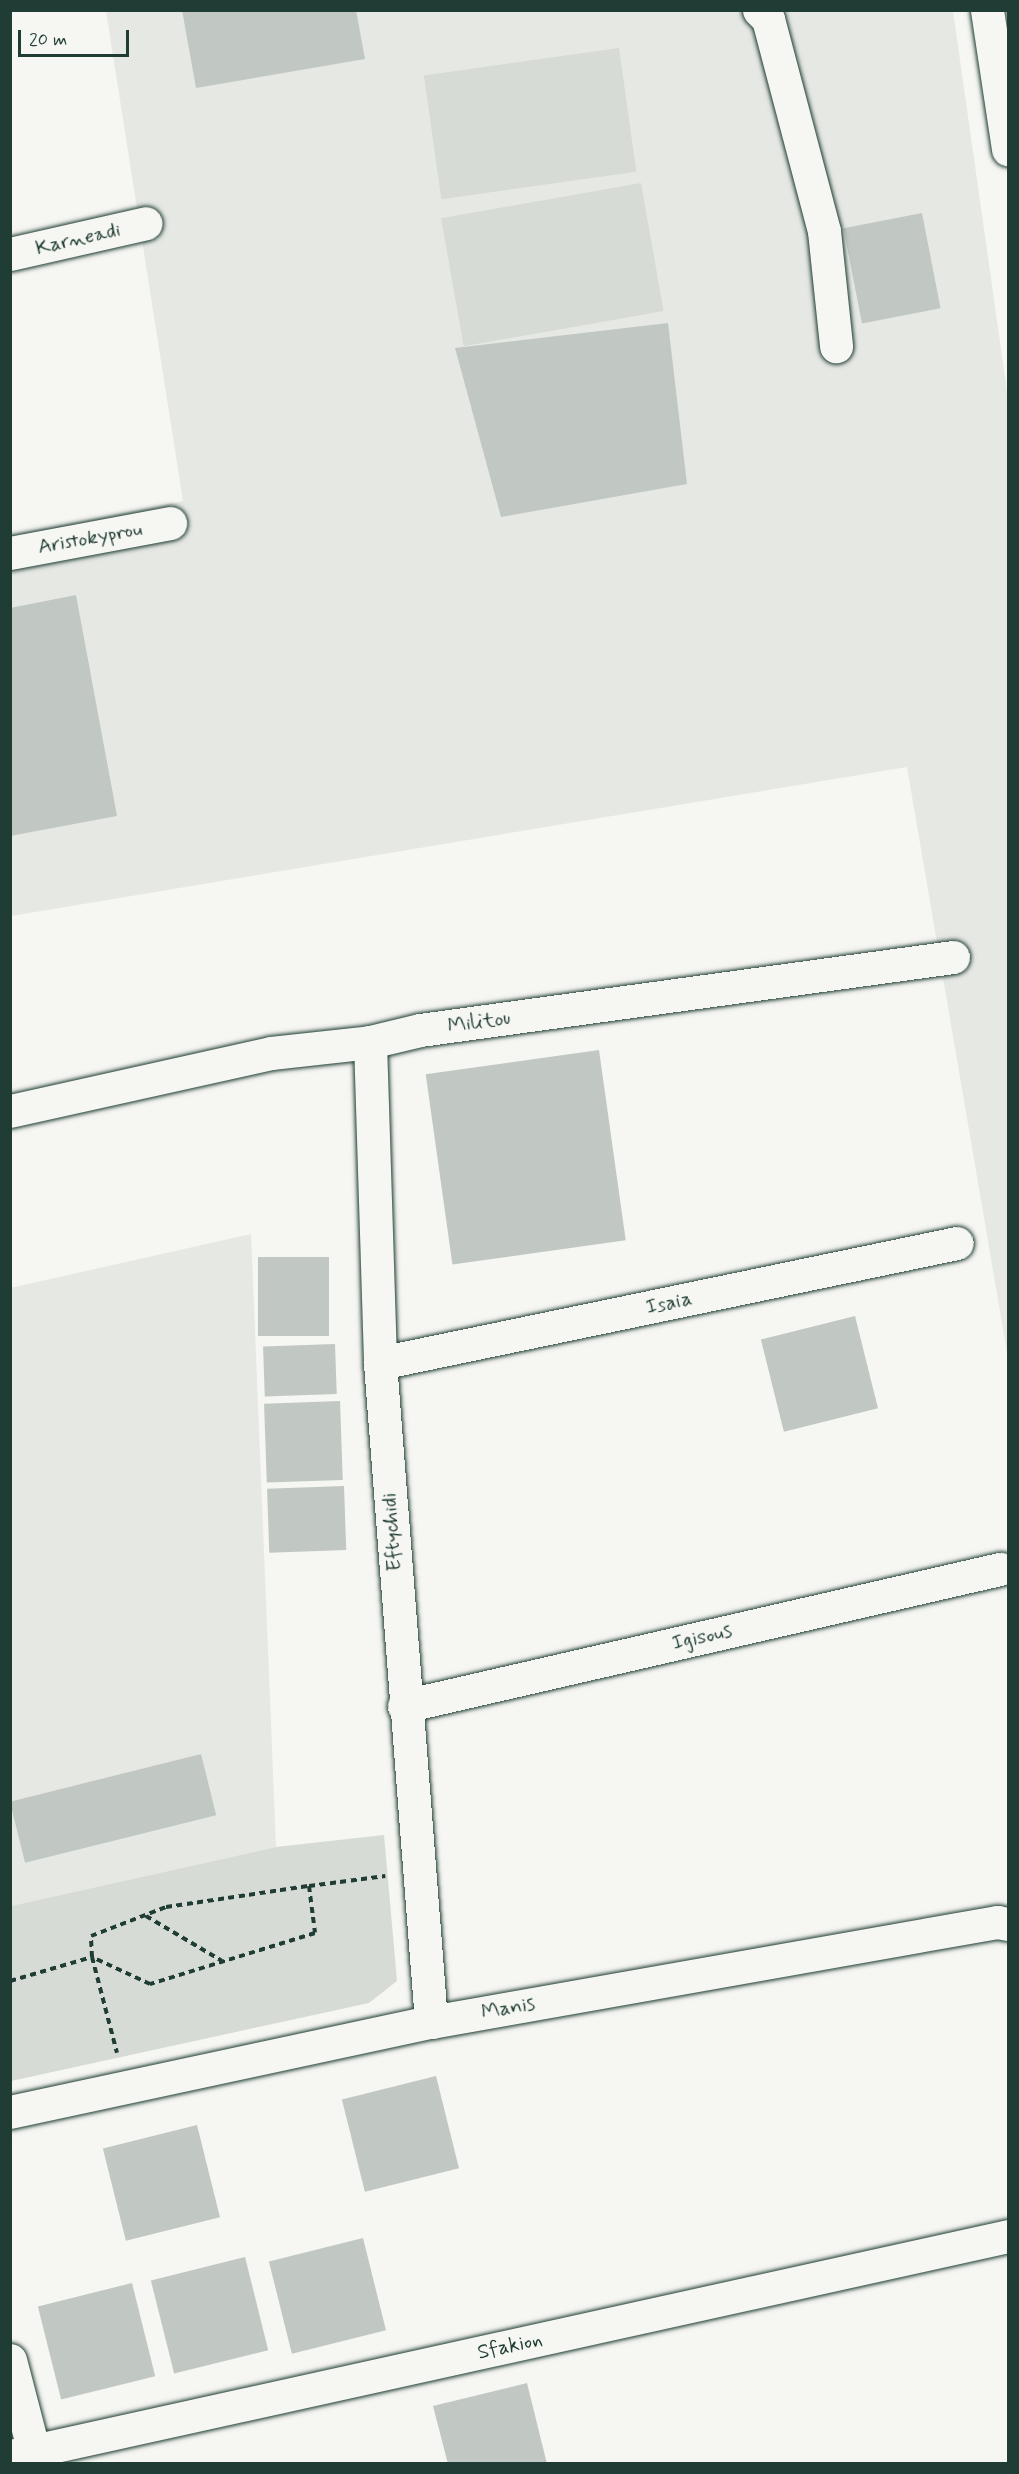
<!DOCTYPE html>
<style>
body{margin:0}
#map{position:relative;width:1019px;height:2474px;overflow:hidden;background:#f6f6f2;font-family:Mynerve,sans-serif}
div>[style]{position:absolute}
.built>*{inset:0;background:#e6e8e4}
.green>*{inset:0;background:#d6dbd6;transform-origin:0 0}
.building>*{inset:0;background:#c1c8c3;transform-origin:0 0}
.path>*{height:4px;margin-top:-2px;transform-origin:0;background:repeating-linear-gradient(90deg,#1f3d34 0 6px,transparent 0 10.5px)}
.roads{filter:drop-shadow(0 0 2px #1f3d34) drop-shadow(0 0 2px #1f3d34)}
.minor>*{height:33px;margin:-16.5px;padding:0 16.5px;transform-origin:16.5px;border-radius:16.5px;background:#f6f6f2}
span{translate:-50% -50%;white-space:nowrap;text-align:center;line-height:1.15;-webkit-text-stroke:6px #f6f6f2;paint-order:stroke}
.street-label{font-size:21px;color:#1f3d34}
.frame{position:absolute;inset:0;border:12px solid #1f3d34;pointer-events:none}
.scale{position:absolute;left:18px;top:30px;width:111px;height:27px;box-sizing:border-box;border:3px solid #1f3d34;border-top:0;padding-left:8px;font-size:18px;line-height:21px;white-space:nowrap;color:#1f3d34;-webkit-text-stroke:4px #f6f6f2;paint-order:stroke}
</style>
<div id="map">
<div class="built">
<div style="clip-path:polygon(106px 11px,953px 11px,1008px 398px,1008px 1358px,907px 767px,11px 916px,11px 535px,183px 501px)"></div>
<div style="clip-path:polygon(251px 1234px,276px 1847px,11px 1906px,10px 1288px)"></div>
</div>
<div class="green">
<div style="left:619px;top:48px;width:125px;height:197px;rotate:82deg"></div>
<div style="left:641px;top:183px;width:130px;height:203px;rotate:80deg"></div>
<div style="clip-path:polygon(384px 1835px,397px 1981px,369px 2003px,11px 2081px,11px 1906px,276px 1847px)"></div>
</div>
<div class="building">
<div style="clip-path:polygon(182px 10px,356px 10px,365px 59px,196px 88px)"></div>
<div style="left:922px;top:213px;width:97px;height:80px;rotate:79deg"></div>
<div style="clip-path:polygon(668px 323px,687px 484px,501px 517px,455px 348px)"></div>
<div style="clip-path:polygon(76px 595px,117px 816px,10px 836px,10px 608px)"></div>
<div style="left:599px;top:1050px;width:192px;height:175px;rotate:82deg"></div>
<div style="left:258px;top:1257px;width:71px;height:79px"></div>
<div style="left:855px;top:1316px;width:95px;height:97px;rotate:76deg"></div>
<div style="left:335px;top:1344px;width:50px;height:72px;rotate:88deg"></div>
<div style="left:340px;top:1401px;width:79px;height:76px;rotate:88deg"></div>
<div style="left:344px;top:1486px;width:64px;height:77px;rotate:88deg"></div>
<div style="left:201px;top:1754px;width:63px;height:197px;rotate:76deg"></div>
<div style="left:436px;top:2076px;width:95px;height:97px;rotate:76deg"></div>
<div style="left:197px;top:2125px;width:95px;height:97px;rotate:76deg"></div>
<div style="left:363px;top:2238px;width:95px;height:97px;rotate:76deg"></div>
<div style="left:245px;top:2257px;width:96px;height:97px;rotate:76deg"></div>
<div style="left:132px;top:2283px;width:96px;height:97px;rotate:76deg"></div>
<div style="clip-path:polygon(527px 2383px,547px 2464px,448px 2464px,433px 2406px)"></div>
</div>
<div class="path">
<div style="left:309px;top:1886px;width:47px;rotate:82.7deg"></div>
<div style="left:315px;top:1933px;width:173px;rotate:162.8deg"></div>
<div style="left:150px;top:1984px;width:64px;rotate:-155deg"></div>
<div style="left:92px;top:1957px;width:21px;rotate:-93deg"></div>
<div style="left:91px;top:1936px;width:80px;rotate:-21.1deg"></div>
<div style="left:166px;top:1907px;width:145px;rotate:-8.4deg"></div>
<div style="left:309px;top:1886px;width:77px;rotate:-7.5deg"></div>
<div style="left:146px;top:1916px;width:88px;rotate:30.6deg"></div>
<div style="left:10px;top:1981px;width:85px;rotate:-16.3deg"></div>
<div style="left:92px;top:1957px;width:99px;rotate:75.4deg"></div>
</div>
<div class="roads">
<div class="minor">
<div style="left:759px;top:10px;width:13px;rotate:45deg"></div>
<div style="left:768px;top:19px;width:219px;rotate:75.2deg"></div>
<div style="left:824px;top:231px;width:116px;rotate:84deg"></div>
<div style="left:987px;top:10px;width:141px;rotate:81.4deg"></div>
<div style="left:10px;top:254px;width:139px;rotate:-12.8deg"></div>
<div style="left:10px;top:553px;width:163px;rotate:-10.6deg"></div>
<div style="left:370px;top:1042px;width:321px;rotate:88.2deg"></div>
<div style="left:380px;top:1363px;width:661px;rotate:85.57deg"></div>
<div style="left:10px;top:1111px;width:267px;rotate:-12.5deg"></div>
<div style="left:271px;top:1053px;width:100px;rotate:-6.3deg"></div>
<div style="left:370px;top:1042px;width:51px;rotate:-13.5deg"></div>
<div style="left:420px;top:1030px;width:538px;rotate:-7.8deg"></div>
<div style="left:380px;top:1363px;width:589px;rotate:-11.75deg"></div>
<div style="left:404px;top:1706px;width:612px;rotate:-12.95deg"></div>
<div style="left:10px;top:2112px;width:431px;rotate:-12.1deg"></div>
<div style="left:431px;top:2022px;width:575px;rotate:-10.02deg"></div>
<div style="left:997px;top:1922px;width:11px;rotate:10deg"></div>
<div style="left:10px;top:2360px;width:107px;rotate:75.4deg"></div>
<div style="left:10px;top:2456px;width:1022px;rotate:-12.43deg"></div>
</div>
</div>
<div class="street-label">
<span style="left:78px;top:239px;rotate:-13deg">Karneadi</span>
<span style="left:90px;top:538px;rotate:-10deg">Aristokyprou</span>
<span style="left:479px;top:1022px;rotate:-8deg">Militou</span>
<span style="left:669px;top:1303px;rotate:-12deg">Isaia</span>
<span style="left:392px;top:1532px;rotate:-94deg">Eftychidi</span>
<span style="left:702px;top:1637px;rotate:-13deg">Igisous</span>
<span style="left:508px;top:2008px;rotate:-10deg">Manis</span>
<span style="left:510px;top:2346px;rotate:-12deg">Sfakion</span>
</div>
<div class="frame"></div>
<div class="scale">20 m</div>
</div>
